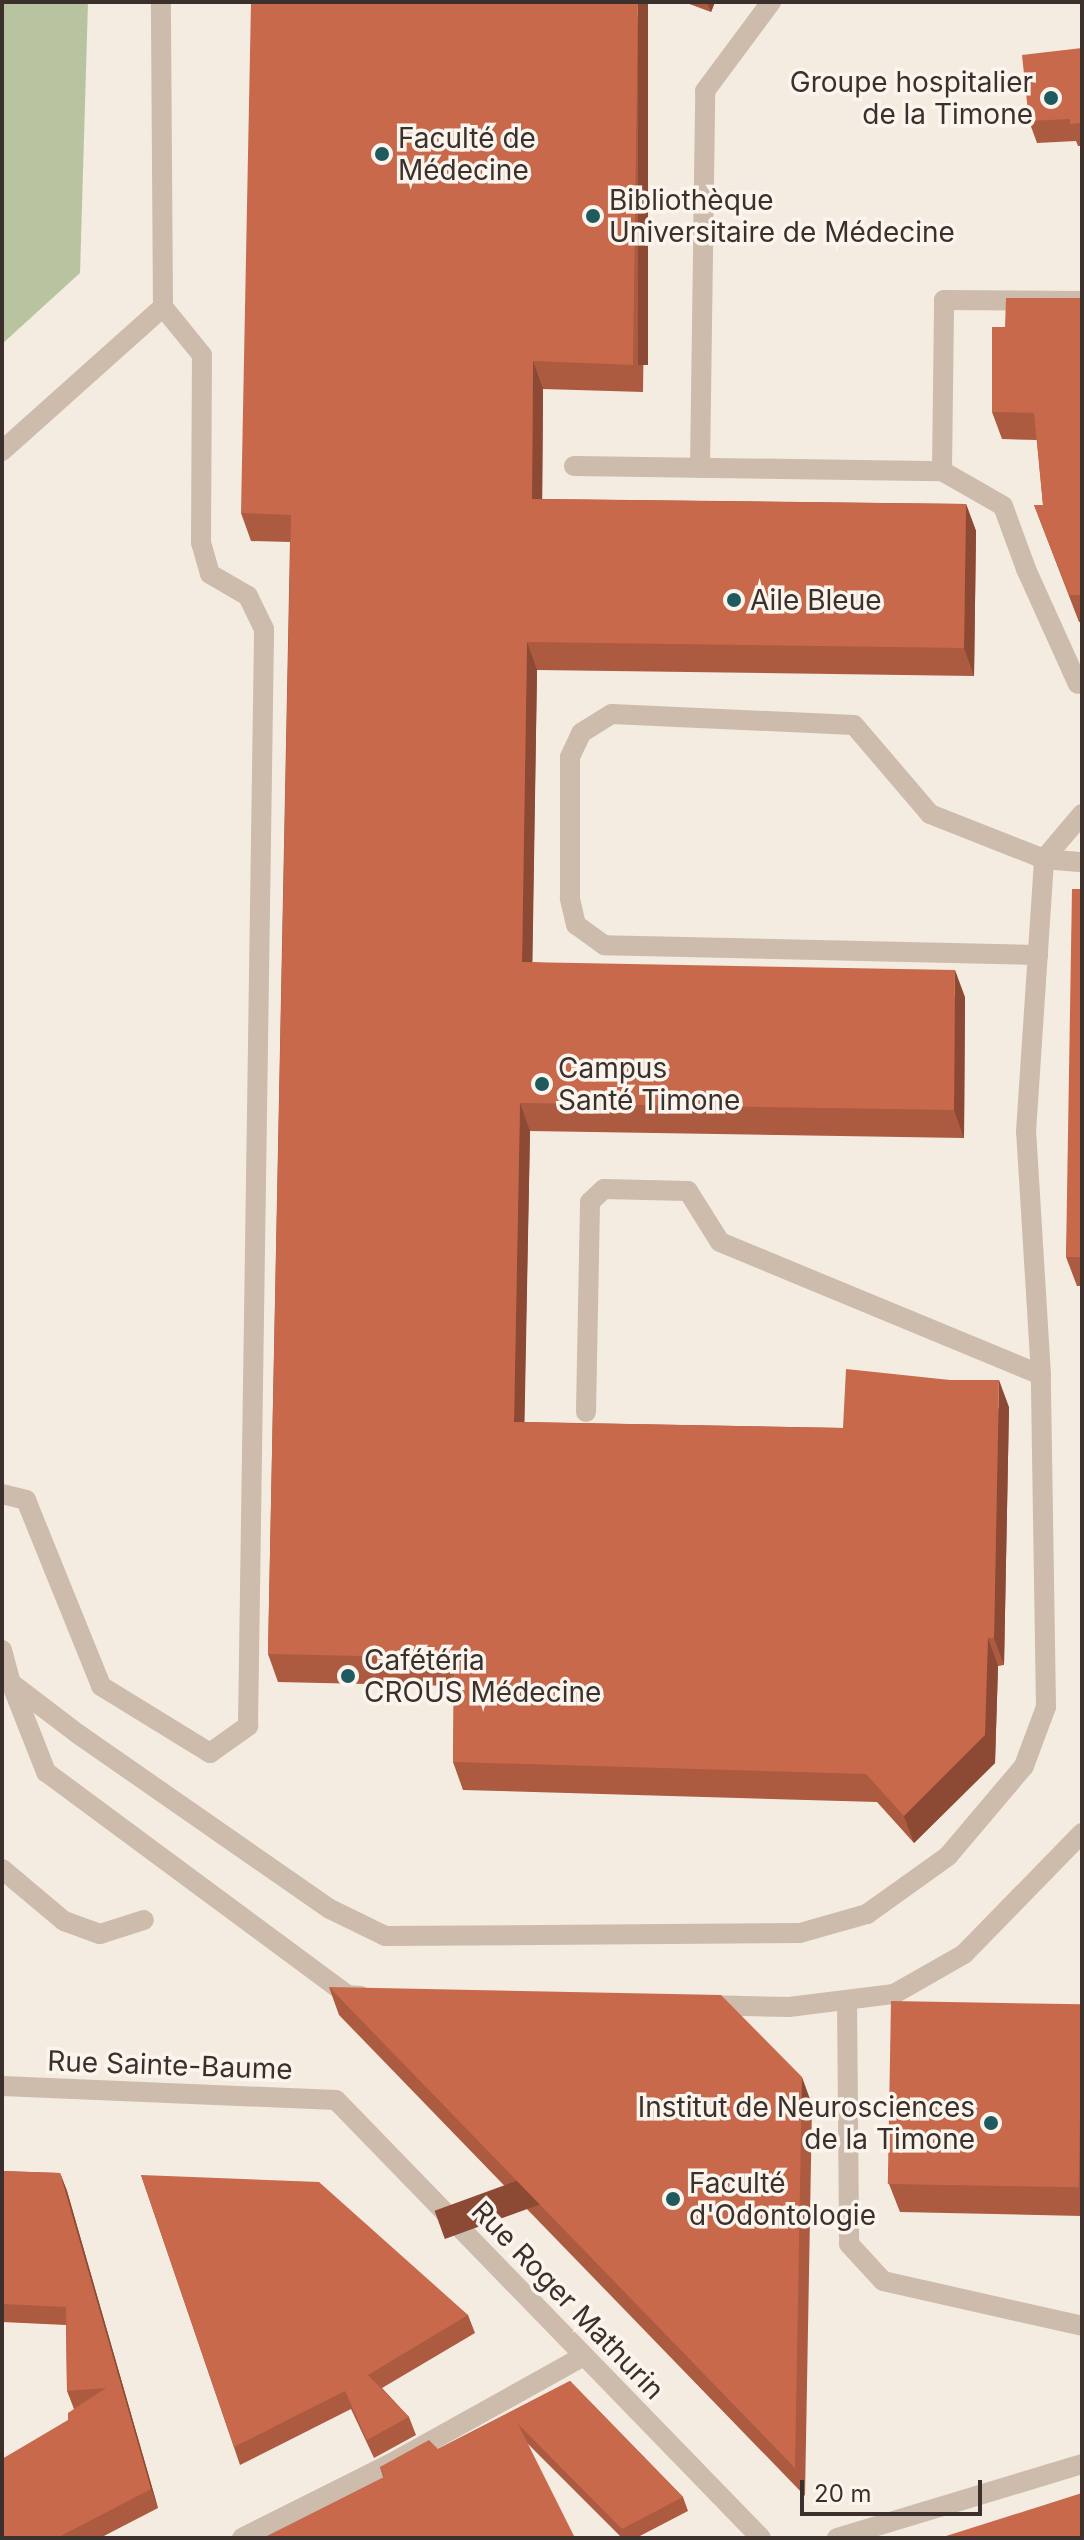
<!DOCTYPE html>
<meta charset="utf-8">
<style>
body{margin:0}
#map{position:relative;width:1084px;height:2540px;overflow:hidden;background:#f4ebe1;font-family:Inter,sans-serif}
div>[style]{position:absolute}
.green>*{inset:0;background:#b8c4a0}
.minor>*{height:20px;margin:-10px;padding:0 10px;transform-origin:10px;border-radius:10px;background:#cdbbac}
.wall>*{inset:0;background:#ac5a40}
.shaded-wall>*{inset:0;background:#8c4a34;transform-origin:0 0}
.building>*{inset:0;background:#c8694b;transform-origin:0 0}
.dots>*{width:22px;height:22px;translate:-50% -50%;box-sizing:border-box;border:4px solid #fbf5ee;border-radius:50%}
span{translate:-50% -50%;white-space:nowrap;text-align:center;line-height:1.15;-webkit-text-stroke:7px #fbf5ee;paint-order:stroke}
.poi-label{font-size:28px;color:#3b302b}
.right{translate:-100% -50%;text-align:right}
.left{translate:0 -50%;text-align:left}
.street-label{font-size:28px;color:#3b302b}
.frame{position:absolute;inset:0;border:4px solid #3b302b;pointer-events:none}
.scale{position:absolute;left:800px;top:2480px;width:182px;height:36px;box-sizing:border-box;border:4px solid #3b302b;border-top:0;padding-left:10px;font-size:24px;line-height:28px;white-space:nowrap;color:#3b302b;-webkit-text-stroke:6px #fbf5ee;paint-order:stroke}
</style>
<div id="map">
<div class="green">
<div style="clip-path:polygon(2px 2px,88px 2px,80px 273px,2px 344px)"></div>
</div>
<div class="minor">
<div style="left:2px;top:451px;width:216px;rotate:-41.8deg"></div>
<div style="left:163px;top:307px;width:305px;rotate:-90.4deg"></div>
<div style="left:574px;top:466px;width:368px;rotate:0.8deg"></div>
<div style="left:942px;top:471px;width:70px;rotate:29.8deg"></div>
<div style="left:1003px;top:506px;width:67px;rotate:69.9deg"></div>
<div style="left:1026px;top:569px;width:126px;rotate:65.7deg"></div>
<div style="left:700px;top:468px;width:377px;rotate:-89.2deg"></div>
<div style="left:705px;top:91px;width:111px;rotate:-53.4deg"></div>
<div style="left:942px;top:471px;width:171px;rotate:-89.3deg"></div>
<div style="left:944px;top:300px;width:138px;rotate:0.4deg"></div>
<div style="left:1038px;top:955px;width:434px;rotate:-178.7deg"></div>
<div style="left:604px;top:945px;width:34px;rotate:-144deg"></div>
<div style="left:576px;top:925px;width:28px;rotate:-103deg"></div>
<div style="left:570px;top:898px;width:141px;rotate:-90deg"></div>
<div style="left:570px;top:757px;width:26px;rotate:-65deg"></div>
<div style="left:581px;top:733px;width:36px;rotate:-32deg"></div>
<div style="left:612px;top:714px;width:242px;rotate:2.6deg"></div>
<div style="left:854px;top:725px;width:117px;rotate:49.5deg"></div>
<div style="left:930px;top:814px;width:123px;rotate:21.5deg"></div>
<div style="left:1044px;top:859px;width:38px;rotate:5deg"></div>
<div style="left:586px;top:1412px;width:210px;rotate:-88.9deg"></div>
<div style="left:590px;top:1202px;width:19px;rotate:-43deg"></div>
<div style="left:604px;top:1189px;width:84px;rotate:1.4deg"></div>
<div style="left:688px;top:1191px;width:60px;rotate:57.9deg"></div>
<div style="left:720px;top:1242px;width:347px;rotate:22.5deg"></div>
<div style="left:2px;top:1494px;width:25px;rotate:14deg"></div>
<div style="left:26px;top:1500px;width:201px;rotate:68deg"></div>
<div style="left:101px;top:1686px;width:128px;rotate:31.6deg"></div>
<div style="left:210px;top:1753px;width:47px;rotate:-35.4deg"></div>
<div style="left:248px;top:1726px;width:1097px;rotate:-89.16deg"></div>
<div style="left:264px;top:629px;width:37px;rotate:-116deg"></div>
<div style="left:248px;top:596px;width:44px;rotate:-149.9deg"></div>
<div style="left:210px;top:574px;width:33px;rotate:-106deg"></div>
<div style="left:201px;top:542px;width:187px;rotate:-89.7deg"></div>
<div style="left:202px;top:355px;width:62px;rotate:-129.1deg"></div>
<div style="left:2px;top:1650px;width:34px;rotate:75deg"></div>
<div style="left:11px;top:1683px;width:84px;rotate:37.3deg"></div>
<div style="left:78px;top:1734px;width:307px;rotate:34.8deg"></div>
<div style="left:330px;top:1909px;width:61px;rotate:26.1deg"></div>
<div style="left:385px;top:1936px;width:415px;rotate:-0.4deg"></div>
<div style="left:800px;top:1933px;width:70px;rotate:-15.8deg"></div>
<div style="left:867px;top:1914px;width:100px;rotate:-35.6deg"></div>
<div style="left:948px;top:1856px;width:118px;rotate:-49.8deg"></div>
<div style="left:1024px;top:1766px;width:63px;rotate:-69.6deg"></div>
<div style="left:1046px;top:1707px;width:332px;rotate:-90.9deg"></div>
<div style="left:1041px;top:1375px;width:243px;rotate:-93.5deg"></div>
<div style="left:1026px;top:1132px;width:274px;rotate:-86.2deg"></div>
<div style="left:1044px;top:859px;width:59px;rotate:-49.8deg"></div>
<div style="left:11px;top:1683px;width:96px;rotate:68.5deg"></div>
<div style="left:46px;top:1772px;width:375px;rotate:36.5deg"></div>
<div style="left:347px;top:1995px;width:14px;rotate:4deg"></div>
<div style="left:2px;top:1869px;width:81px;rotate:40deg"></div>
<div style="left:64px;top:1921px;width:38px;rotate:20deg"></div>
<div style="left:100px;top:1934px;width:46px;rotate:-17.7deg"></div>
<div style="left:847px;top:2000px;width:244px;rotate:89.5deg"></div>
<div style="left:849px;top:2244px;width:50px;rotate:47.4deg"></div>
<div style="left:883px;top:2281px;width:204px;rotate:12.7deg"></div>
<div style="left:705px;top:2005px;width:84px;rotate:1.4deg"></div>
<div style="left:789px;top:2007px;width:106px;rotate:-7.1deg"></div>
<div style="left:894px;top:1994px;width:81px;rotate:-29.7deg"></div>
<div style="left:964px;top:1954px;width:169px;rotate:-45.7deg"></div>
<div style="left:2px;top:2086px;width:334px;rotate:2.4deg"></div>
<div style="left:336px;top:2100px;width:610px;rotate:45.86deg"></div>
<div style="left:242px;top:2538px;width:163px;rotate:-26.6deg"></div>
<div style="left:388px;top:2465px;width:224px;rotate:-29.1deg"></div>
<div style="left:837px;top:2538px;width:256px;rotate:-16.8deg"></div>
</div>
<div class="wall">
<div style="clip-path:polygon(648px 2px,643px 392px,543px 389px,542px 499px,966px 504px,976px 531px,974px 676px,537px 670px,532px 962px,965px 997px,964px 1138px,530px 1131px,524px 1422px,843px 1428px,1009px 1407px,1004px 1665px,998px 1666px,995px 1763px,914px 1843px,877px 1802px,463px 1790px,453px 1762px,454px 1686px,278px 1682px,268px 1654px,290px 542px,251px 541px,241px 513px)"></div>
<div style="clip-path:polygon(684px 2px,715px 2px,711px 12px)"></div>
<div style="clip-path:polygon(1082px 48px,1082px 146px,1078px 146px,1076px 141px,1037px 143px,1029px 121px)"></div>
<div style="clip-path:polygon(1082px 298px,1082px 622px,1079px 622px,1034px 505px,1043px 505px,1037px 440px,1002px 439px,992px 412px,1005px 327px)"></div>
<div style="clip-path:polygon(1082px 889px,1082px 1286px,1077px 1286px,1066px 1257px)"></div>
<div style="clip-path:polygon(329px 1987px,812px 2105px,805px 2496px,339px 2015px)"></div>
<div style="clip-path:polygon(1082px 2005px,1082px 2216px,900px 2212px,889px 2184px)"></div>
<div style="clip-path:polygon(2px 2171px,60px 2173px,67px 2191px,158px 2508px,100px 2538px,2px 2538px,74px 2409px,67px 2391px,66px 2325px,2px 2322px)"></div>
<div style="clip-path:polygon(141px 2175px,468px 2315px,475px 2333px,382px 2388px,409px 2417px,416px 2435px,374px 2458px,351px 2409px,240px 2465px)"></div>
<div style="clip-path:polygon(570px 2381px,683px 2497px,688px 2511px,636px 2538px,622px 2538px,526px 2442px,383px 2477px,380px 2467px,438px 2449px)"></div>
</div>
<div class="shaded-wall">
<div style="left:638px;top:2px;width:10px;height:363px"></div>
<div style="clip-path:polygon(707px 2px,715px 2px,711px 12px)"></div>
<div style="clip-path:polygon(533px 361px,543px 389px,542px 526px,532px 499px)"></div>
<div style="clip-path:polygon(966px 504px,976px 531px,974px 676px,964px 648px)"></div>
<div style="clip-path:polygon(527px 642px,537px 670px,532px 990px,522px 962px)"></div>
<div style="clip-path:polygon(955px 970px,965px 997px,964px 1138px,954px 1110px)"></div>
<div style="clip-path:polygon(520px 1103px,530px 1131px,524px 1450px,514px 1422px)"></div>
<div style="clip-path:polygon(999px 1380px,1009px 1407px,1004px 1665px,994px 1638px)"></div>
<div style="clip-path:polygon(988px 1638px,998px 1666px,995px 1763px,914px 1843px,904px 1816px)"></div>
<div style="left:802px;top:2077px;width:30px;height:391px;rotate:70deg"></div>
<div style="clip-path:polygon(60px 2173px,67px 2191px,158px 2508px,151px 2489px)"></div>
</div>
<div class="building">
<div style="clip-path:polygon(251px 2px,638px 2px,633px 365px,533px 361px,532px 499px,966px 504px,964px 648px,527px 642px,522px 962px,955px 970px,954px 1110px,520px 1103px,514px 1422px,843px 1428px,846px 1369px,950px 1380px,999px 1380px,994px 1638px,988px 1638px,985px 1735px,904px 1816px,866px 1774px,453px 1762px,454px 1658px,268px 1654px,291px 515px,241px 513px)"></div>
<div style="clip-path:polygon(1082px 48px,1082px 123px,1070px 124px,1070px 119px,1029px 121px,1022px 55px)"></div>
<div style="clip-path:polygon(1006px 298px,1082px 298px,1082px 595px,1069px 595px,1034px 505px,1043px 505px,1034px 413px,992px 412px,992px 327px,1005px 327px)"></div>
<div style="clip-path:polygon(1072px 889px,1082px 889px,1082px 1257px,1066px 1257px)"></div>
<div style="clip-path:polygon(329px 1987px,721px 1995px,802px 2077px,795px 2468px)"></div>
<div style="left:891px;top:2001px;width:191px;height:183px;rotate:1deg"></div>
<div style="clip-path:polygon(2px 2171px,60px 2173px,151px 2489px,57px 2538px,2px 2538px,2px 2459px,68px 2420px,68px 2413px,106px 2388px,67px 2391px,66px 2307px,2px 2304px)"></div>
<div style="clip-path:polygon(141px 2175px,319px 2182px,468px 2315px,368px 2375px,409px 2417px,367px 2440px,345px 2391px,234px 2447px)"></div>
<div style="clip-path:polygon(570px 2381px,683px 2497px,622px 2529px,518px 2424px,575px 2538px,263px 2538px,384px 2477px,380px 2467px,429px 2440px,438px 2449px)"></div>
<div style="clip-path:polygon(1082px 2493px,1082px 2538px,943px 2538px,943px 2537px)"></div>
</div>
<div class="dots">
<div style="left:1051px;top:98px;background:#1f5a5e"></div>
<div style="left:382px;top:154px;background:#1f5a5e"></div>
<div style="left:593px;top:216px;background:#1f5a5e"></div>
<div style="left:734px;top:600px;background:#1f5a5e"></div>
<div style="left:542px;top:1084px;background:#1f5a5e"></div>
<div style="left:348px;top:1676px;background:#1f5a5e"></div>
<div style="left:991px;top:2123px;background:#1f5a5e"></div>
<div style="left:673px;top:2199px;background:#1f5a5e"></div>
</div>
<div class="poi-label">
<span class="right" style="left:1033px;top:98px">Groupe hospitalier<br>de la Timone</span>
<span class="left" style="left:398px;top:154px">Faculté de<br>Médecine</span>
<span class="left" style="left:609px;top:216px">Bibliothèque<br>Universitaire de Médecine</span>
<span class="left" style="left:750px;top:600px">Aile Bleue</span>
<span class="left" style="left:558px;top:1084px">Campus<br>Santé Timone</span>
<span class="left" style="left:364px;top:1676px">Cafétéria<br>CROUS Médecine</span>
<span class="right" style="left:975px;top:2123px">Institut de Neurosciences<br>de la Timone</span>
<span class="left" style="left:689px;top:2199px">Faculté<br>d'Odontologie</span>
</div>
<div class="street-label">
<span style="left:170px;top:2065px;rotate:2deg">Rue Sainte-Baume</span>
<span style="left:568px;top:2300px;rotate:46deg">Rue Roger Mathurin</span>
</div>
<div class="frame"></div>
<div class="scale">20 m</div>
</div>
